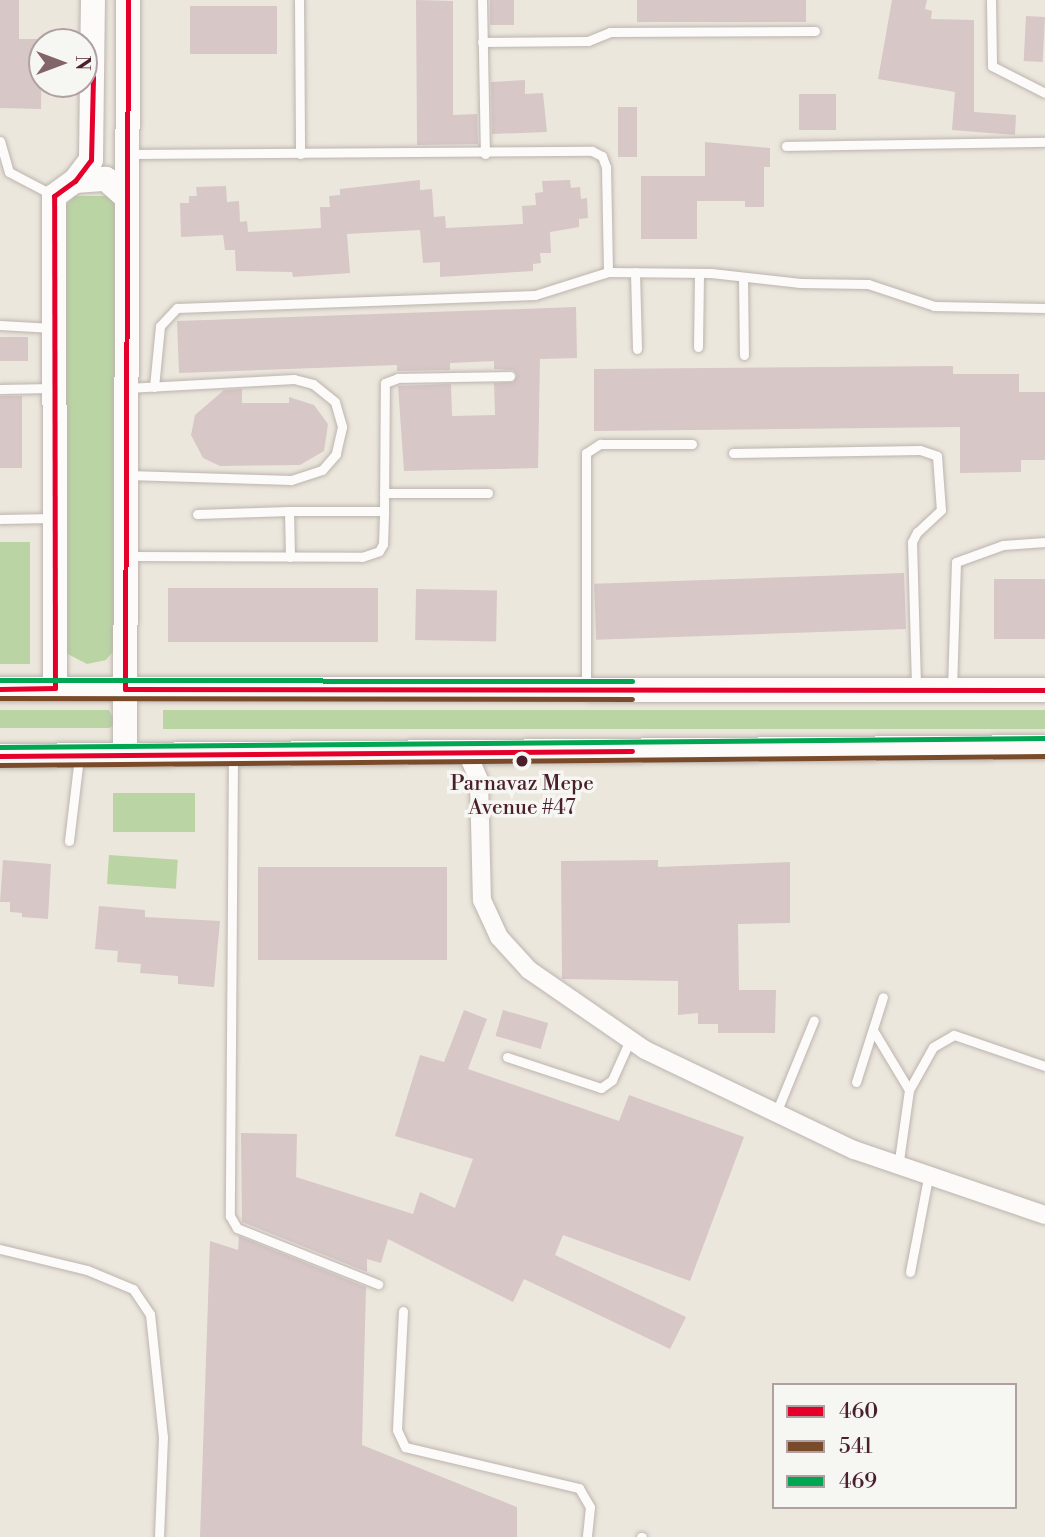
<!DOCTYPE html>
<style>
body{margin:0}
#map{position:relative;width:1045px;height:1537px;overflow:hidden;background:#ece7dd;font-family:"Libre Bodoni",serif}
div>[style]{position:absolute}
.green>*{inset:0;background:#bad4a4;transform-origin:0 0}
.building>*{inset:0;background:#d7c7c7;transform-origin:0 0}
.roads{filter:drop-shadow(0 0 2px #bcb4af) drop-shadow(0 0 2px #bcb4af)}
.lane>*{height:9px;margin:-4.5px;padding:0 4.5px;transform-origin:4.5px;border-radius:4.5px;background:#fcfbfa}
.street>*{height:18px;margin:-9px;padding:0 9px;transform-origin:9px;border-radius:9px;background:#fcfbfa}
.secondary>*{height:24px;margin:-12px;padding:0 12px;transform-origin:12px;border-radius:12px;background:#fcfbfa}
.bus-1>*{height:5px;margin:-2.5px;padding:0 2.5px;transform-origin:2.5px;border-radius:2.5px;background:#e4002b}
.bus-2>*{height:5px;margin:-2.5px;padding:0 2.5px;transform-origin:2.5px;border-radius:2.5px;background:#7a4b2a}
.bus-3>*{height:5px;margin:-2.5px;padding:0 2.5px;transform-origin:2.5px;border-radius:2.5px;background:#00a651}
.dots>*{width:19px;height:19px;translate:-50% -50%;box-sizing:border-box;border:4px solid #f6f6f2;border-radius:50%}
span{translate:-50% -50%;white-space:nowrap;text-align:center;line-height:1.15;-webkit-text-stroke:7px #f6f6f2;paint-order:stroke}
.bus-label{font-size:21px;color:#4a1f2b}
.legend{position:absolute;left:772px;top:1383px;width:245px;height:126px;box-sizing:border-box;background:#f6f6f2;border:2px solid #b1a0a2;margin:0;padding:9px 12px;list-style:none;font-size:21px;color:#4a1f2b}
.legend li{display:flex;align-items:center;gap:14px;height:35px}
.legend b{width:35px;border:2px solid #b1a0a2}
.north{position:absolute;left:28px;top:28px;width:70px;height:70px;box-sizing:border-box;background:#f6f6f2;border:2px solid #b1a0a2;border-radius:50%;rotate:90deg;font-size:19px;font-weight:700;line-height:28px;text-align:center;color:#4a1f2b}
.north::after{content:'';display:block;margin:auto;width:24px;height:32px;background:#836569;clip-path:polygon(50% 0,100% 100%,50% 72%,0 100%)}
</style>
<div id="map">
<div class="green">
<div style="clip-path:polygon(74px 196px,107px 196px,115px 201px,118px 645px,106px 660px,87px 664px,64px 652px,62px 210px)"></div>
<div style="left:0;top:542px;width:30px;height:122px"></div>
<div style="clip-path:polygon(0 710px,109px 710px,116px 724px,109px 728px,0 728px)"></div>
<div style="left:163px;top:710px;width:882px;height:19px"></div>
<div style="left:113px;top:793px;width:82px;height:39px"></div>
<div style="left:109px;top:855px;width:69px;height:29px;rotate:4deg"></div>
</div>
<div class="building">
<div style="clip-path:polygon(0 0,19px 0,19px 39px,42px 39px,41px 109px,0 108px)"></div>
<div style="clip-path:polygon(416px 0,453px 1px,453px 115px,477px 114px,478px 144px,417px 145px)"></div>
<div style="left:490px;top:0;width:24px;height:25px"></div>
<div style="left:637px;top:0;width:169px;height:22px"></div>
<div style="clip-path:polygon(892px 0,927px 0,925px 9px,932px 11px,931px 19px,974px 20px,974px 112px,1016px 115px,1015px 135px,952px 130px,955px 92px,878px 79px)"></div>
<div style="left:277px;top:6px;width:48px;height:87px;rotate:90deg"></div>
<div style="left:1026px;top:16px;width:19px;height:45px;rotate:3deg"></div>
<div style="clip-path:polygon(525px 80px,525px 94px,543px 93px,547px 132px,492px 134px,491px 82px)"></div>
<div style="left:799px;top:94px;width:37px;height:36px"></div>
<div style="left:618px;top:107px;width:19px;height:50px"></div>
<div style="clip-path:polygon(705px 142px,770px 148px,770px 167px,764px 167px,764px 207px,745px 207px,745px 201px,697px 201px,697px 239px,641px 239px,641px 176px,705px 176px)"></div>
<div style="clip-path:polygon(420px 180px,420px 190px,432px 189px,434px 217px,445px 216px,446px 228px,523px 224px,522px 206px,536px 205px,535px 193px,543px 192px,542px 181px,570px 180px,571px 188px,580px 187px,581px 199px,587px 198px,588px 218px,579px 219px,579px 227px,550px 232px,551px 253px,540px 253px,541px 263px,533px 264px,533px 271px,440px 277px,440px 262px,423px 263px,420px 230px,347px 234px,350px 273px,293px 277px,292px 272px,236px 271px,235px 250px,225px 250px,223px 235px,181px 237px,180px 203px,189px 203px,189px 196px,197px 196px,196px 187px,226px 186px,227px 202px,239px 201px,240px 222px,247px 221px,248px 232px,321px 228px,320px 207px,330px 207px,329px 196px,340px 195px,340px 189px)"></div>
<div style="clip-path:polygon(576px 307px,577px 358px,540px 359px,538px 468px,404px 471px,398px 386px,451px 384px,452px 416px,495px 415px,494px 383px,513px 382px,517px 375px,513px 370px,494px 369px,494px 361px,450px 363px,450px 370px,397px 371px,397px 365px,179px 373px,177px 321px)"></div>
<div style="left:0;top:337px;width:28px;height:24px"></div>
<div style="clip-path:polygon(953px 366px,953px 374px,1019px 374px,1019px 392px,1045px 392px,1045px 460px,1021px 460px,1021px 472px,960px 473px,960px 427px,594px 431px,594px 369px)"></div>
<div style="clip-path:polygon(242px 389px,242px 403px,289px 403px,289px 397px,314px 405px,328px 424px,324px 451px,300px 465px,220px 466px,203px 458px,191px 435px,195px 415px,224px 390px)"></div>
<div style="left:0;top:396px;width:22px;height:72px"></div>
<div style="left:904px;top:573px;width:56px;height:310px;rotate:88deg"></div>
<div style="left:994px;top:579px;width:51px;height:60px"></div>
<div style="left:168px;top:588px;width:210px;height:54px"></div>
<div style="left:416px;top:589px;width:81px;height:51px;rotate:1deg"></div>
<div style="clip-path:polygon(3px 860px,51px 864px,48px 919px,22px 917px,22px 913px,10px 912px,10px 902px,0 902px)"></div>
<div style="clip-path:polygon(658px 860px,658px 867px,790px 862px,790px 923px,738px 924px,739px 990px,776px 990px,775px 1033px,718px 1033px,718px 1024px,698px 1024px,698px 1013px,678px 1015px,678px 981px,562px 979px,561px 861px)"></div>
<div style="left:258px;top:867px;width:189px;height:93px"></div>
<div style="clip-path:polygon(99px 906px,145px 910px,145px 917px,220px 921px,214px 987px,178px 984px,178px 976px,140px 973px,141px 964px,117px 962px,118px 951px,95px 949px)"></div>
<div style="clip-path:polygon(464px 1010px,487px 1019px,468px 1069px,619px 1121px,629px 1095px,744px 1137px,690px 1281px,563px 1235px,555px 1255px,686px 1317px,670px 1349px,524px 1279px,513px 1302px,388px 1239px,381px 1263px,367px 1259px,367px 1272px,242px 1222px,241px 1133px,297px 1134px,296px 1177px,413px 1214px,420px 1192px,455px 1208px,473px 1159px,395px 1136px,420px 1055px,444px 1062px)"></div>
<div style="left:503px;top:1010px;width:47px;height:27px;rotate:16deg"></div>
<div style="clip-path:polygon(239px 1236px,366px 1287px,362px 1445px,517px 1507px,517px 1537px,200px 1537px,210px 1241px,238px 1250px)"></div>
</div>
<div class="roads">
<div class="lane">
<div style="left:299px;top:0;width:154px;rotate:89.6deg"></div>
<div style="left:482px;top:0;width:154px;rotate:88.9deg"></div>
<div style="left:991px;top:0;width:66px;rotate:89.1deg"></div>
<div style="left:992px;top:66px;width:59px;rotate:27deg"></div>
<div style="left:482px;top:42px;width:106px;rotate:-0.5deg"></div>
<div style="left:588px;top:41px;width:24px;rotate:-22deg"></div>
<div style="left:610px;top:32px;width:205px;rotate:-0.3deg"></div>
<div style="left:0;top:141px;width:32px;rotate:74deg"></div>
<div style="left:9px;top:172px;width:50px;rotate:27.6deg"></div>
<div style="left:786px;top:146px;width:259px;rotate:-0.9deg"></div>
<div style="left:129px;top:154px;width:463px;rotate:-0.4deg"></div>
<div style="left:592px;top:151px;width:11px;rotate:27deg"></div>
<div style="left:602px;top:156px;width:12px;rotate:70deg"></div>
<div style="left:606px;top:167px;width:105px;rotate:88.9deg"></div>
<div style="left:608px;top:272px;width:103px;rotate:0.6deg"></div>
<div style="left:711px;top:273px;width:90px;rotate:6.4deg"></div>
<div style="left:800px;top:283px;width:68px;rotate:0.8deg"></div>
<div style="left:868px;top:284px;width:70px;rotate:18.4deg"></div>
<div style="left:934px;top:306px;width:111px;rotate:1deg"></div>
<div style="left:635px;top:272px;width:77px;rotate:88.5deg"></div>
<div style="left:743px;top:277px;width:78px;rotate:89.3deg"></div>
<div style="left:0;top:325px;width:52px;rotate:3.3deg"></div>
<div style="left:698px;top:347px;width:74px;rotate:-89.2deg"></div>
<div style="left:154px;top:387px;width:61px;rotate:-84.4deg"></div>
<div style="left:160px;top:326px;width:25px;rotate:-47deg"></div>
<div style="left:177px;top:308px;width:358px;rotate:-2.1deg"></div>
<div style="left:535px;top:295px;width:77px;rotate:-17.5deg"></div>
<div style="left:127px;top:388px;width:167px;rotate:-3.1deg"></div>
<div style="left:294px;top:379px;width:20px;rotate:15deg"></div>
<div style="left:313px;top:384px;width:28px;rotate:39deg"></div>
<div style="left:335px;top:402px;width:26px;rotate:74deg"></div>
<div style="left:342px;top:427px;width:28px;rotate:103deg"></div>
<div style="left:336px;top:454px;width:21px;rotate:131deg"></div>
<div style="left:322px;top:470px;width:33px;rotate:162deg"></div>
<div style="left:291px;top:480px;width:163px;rotate:-178.2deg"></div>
<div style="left:0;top:389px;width:52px;rotate:-1.1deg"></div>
<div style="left:733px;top:453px;width:187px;rotate:-0.9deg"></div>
<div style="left:920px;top:450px;width:18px;rotate:19deg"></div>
<div style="left:937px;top:456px;width:54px;rotate:85.8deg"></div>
<div style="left:941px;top:510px;width:33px;rotate:137deg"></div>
<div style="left:917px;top:532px;width:11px;rotate:117deg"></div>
<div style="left:912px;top:542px;width:147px;rotate:88.4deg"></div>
<div style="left:384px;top:493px;width:104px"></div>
<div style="left:197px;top:514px;width:92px;rotate:-1.9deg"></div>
<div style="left:0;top:519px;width:53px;rotate:-1.1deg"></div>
<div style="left:127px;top:556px;width:235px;rotate:0.2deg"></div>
<div style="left:362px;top:557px;width:18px;rotate:-19deg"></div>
<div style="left:379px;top:551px;width:8px;rotate:-60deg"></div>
<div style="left:383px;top:544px;width:33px;rotate:-88deg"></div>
<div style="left:290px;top:557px;width:46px;rotate:-91.2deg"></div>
<div style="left:289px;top:511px;width:95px"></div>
<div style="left:384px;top:511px;width:128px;rotate:-89.6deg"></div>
<div style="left:385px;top:383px;width:14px;rotate:-21deg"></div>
<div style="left:398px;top:378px;width:112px;rotate:-1deg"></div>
<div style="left:586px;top:688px;width:235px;rotate:-90deg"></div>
<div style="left:586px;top:453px;width:17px;rotate:-33deg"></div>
<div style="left:600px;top:444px;width:92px"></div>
<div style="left:952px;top:689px;width:127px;rotate:-88.2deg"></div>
<div style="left:956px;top:562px;width:50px;rotate:-19.9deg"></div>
<div style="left:1003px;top:545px;width:42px;rotate:-4.1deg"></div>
<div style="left:233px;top:756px;width:460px;rotate:90.4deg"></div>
<div style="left:230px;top:1216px;width:14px;rotate:60deg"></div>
<div style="left:237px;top:1228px;width:152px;rotate:21.7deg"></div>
<div style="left:69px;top:841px;width:85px;rotate:-83.2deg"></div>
<div style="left:873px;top:1030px;width:70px;rotate:59deg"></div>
<div style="left:909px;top:1090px;width:78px;rotate:98.1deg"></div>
<div style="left:507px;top:1057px;width:99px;rotate:18.3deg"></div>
<div style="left:601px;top:1088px;width:14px;rotate:-36deg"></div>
<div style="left:612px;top:1080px;width:44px;rotate:-65.8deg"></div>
<div style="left:856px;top:1082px;width:89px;rotate:-72.4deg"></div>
<div style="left:909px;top:1090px;width:49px;rotate:-60.8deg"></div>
<div style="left:933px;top:1047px;width:24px;rotate:-30deg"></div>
<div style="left:954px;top:1035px;width:96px;rotate:18.8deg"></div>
<div style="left:776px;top:1113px;width:100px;rotate:-67.8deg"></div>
<div style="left:0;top:1249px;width:89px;rotate:13.6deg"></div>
<div style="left:87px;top:1270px;width:50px;rotate:22.4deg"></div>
<div style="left:133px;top:1289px;width:30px;rotate:56deg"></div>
<div style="left:150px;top:1314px;width:124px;rotate:84deg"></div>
<div style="left:163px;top:1437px;width:100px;rotate:92.3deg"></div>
<div style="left:910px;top:1272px;width:96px;rotate:-79.2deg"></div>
<div style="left:403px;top:1311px;width:119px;rotate:92.9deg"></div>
<div style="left:397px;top:1430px;width:19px;rotate:65deg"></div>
<div style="left:405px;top:1447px;width:179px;rotate:13.3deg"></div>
<div style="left:579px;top:1488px;width:22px;rotate:60deg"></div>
<div style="left:590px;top:1507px;width:30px;rotate:96deg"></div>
<div style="left:641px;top:1537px;width:1px"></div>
</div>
<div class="street">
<div style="left:467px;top:753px;width:30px;rotate:66deg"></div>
<div style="left:479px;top:780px;width:120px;rotate:88.6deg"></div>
<div style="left:482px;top:900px;width:41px;rotate:65.3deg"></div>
<div style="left:499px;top:937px;width:45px;rotate:47.7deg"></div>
<div style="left:529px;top:970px;width:141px;rotate:34.6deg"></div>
<div style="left:645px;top:1050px;width:232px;rotate:25.6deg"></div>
<div style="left:854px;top:1150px;width:202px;rotate:18.8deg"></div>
</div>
<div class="secondary">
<div style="left:75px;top:181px;width:31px;rotate:-4deg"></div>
<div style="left:106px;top:179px;width:28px;rotate:42deg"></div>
<div style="left:55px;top:688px;width:492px;rotate:-90.1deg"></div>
<div style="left:54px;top:196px;width:26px;rotate:-36deg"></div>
<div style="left:75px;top:181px;width:26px;rotate:-53deg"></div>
<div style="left:91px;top:160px;width:160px;rotate:-89.3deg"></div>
<div style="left:0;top:689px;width:1045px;rotate:0.05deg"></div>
<div style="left:125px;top:755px;width:755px;rotate:-89.77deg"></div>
<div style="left:0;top:756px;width:1045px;rotate:-0.49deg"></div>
</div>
</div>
<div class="bus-1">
<div style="left:128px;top:0;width:689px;rotate:90.25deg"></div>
<div style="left:125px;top:689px;width:920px;rotate:0.06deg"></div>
<div style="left:0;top:689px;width:55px;rotate:-1deg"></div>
<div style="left:55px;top:688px;width:492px;rotate:-90.1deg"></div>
<div style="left:54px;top:196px;width:26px;rotate:-36deg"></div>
<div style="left:75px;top:181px;width:26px;rotate:-53deg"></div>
<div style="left:91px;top:160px;width:83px;rotate:-88.6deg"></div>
<div style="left:0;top:756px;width:632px;rotate:-0.45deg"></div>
</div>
<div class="bus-2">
<div style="left:0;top:698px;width:632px;rotate:0.09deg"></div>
<div style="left:0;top:765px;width:1045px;rotate:-0.49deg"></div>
</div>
<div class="bus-3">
<div style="left:0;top:680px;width:632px;rotate:0.09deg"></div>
<div style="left:0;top:747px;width:1045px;rotate:-0.49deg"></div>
</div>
<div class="dots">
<div style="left:522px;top:761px;background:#4a1f2b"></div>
</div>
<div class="bus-label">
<span style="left:522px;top:796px">Parnavaz Mepe<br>Avenue #47</span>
</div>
<ul class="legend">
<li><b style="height:9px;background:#e4002b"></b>460</li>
<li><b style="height:9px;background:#7a4b2a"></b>541</li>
<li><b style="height:9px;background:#00a651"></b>469</li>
</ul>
<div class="north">N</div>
</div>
